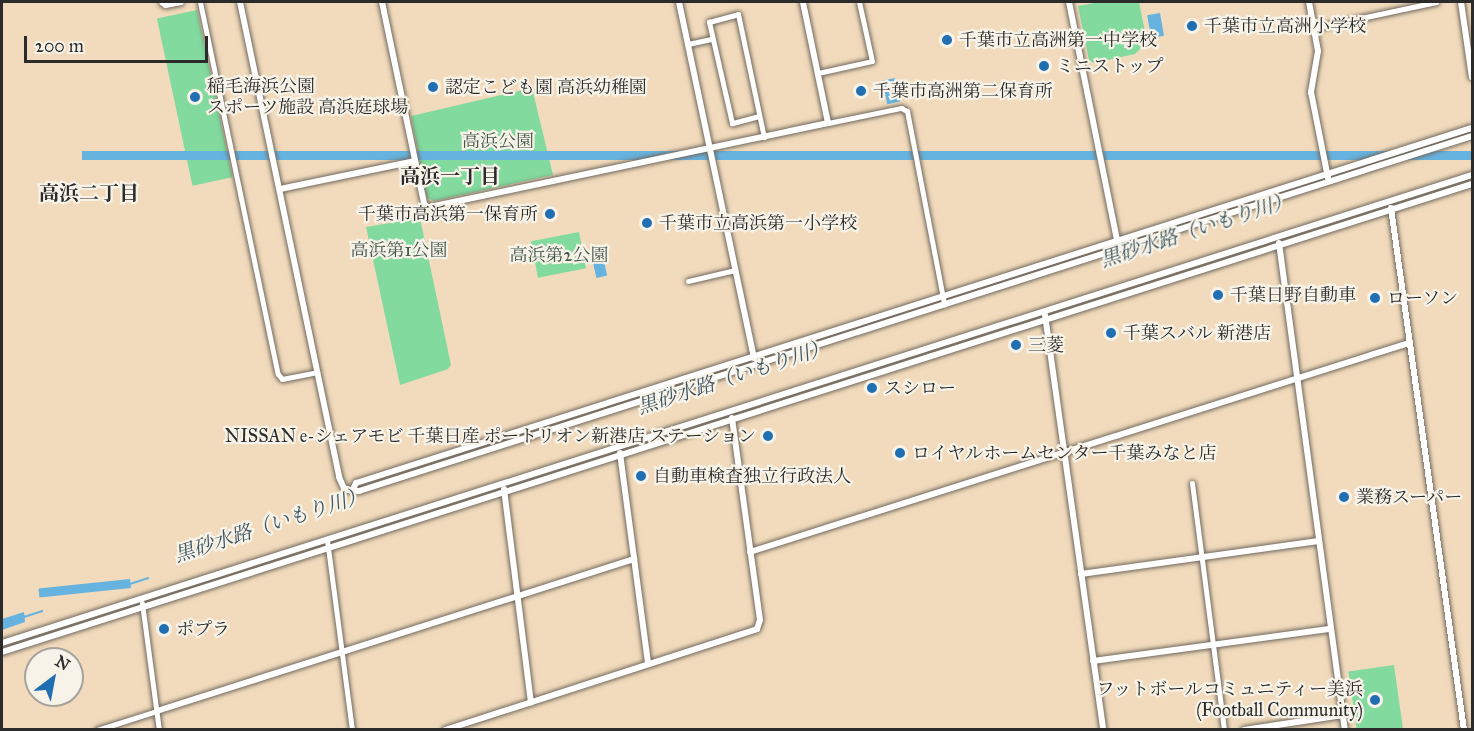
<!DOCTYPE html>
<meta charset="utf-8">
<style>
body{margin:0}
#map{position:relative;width:1474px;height:731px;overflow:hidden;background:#f2dbbc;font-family:"IM FELL Great Primer","Noto Serif JP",serif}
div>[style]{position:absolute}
.green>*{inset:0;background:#82da9f;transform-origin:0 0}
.water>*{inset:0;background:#66b3e0;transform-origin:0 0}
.stream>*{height:1.5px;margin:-0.75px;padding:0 0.75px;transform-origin:0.75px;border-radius:0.75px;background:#66b3e0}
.roads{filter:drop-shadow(0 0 2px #71695e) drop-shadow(0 0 2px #71695e)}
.minor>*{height:5px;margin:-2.5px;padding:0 2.5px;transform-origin:2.5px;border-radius:2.5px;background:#fff}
.tertiary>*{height:6px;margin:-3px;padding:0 3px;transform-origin:3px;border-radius:3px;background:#fff}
.dots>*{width:16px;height:16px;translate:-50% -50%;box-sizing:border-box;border:3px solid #f7f3e8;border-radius:50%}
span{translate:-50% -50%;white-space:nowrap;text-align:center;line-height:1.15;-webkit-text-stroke:4.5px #f7f3e8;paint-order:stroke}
.poi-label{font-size:18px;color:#2b2b2b}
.left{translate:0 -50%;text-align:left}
.right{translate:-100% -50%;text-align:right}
.park-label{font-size:18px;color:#415748}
.neighbourhood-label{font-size:20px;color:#2b2b2b;font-weight:700}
.water-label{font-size:20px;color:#3d5461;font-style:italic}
.frame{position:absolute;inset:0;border:3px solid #2b2b2b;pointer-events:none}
.north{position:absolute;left:24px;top:647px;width:60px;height:60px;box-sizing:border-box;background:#f7f3e8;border:2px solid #a5a39c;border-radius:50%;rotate:32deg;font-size:16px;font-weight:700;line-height:24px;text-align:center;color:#2b2b2b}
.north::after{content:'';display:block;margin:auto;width:21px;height:27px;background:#1f6fb2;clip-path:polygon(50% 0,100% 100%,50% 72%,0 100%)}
.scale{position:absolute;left:24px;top:36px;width:184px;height:27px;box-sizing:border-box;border:3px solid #2b2b2b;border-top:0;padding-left:8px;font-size:18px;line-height:21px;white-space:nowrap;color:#2b2b2b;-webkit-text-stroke:4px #f7f3e8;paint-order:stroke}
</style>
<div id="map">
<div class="green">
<div style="clip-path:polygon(1100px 2px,1139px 2px,1147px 42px,1135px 54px,1094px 63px,1089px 60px,1078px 6px)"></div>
<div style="left:197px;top:10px;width:171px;height:41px;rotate:78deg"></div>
<div style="clip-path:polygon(532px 88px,553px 175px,434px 201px,427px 198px,411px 116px)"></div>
<div style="clip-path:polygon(420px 218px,451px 365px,448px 369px,400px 385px,366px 227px)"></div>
<div style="left:579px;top:232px;width:37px;height:49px;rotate:79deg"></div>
<div style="left:1394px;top:665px;width:65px;height:46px;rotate:82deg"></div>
</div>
<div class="water">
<div style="left:1160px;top:13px;width:23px;height:13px;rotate:80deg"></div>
<div style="left:895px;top:78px;width:24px;height:13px;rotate:78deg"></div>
<div style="left:1472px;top:151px;width:9px;height:1390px;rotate:90deg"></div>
<div style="left:602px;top:253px;width:23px;height:11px;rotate:77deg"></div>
<div style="left:130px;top:579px;width:9px;height:92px;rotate:84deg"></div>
<div style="clip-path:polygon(24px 612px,25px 622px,2px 630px,2px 619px)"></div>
</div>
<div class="stream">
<div style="left:130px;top:584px;width:19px;rotate:-18deg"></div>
<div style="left:24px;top:617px;width:19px;rotate:-18deg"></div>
</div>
<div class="roads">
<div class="minor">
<div style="left:161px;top:2px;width:5px;rotate:37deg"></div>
<div style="left:165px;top:5px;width:16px;rotate:-11deg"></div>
<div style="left:200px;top:2px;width:380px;rotate:78.2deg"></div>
<div style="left:278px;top:374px;width:6px;rotate:51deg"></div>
<div style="left:282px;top:379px;width:36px;rotate:-11deg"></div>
<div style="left:1314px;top:28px;width:125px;rotate:-12deg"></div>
<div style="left:688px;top:44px;width:25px;rotate:-12deg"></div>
<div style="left:818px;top:73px;width:55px;rotate:-12.5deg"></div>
<div style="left:872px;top:61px;width:60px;rotate:-102.4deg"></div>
<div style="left:759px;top:116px;width:28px;rotate:165deg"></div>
<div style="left:732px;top:123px;width:104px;rotate:-102.8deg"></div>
<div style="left:709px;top:22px;width:30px;rotate:-15deg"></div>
<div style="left:738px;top:14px;width:126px;rotate:78.1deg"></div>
<div style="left:828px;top:123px;width:75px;rotate:-11.6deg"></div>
<div style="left:901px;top:108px;width:7px;rotate:27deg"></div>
<div style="left:907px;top:111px;width:197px;rotate:79.1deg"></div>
<div style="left:688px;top:281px;width:48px;rotate:-13.2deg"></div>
<div style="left:1192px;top:483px;width:249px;rotate:82.6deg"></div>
<div style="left:327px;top:540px;width:192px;rotate:82.5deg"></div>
<div style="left:142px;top:603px;width:128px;rotate:82.4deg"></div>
<div style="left:97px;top:730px;width:63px;rotate:-17.6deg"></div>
</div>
<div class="tertiary">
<div style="left:240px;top:2px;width:485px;rotate:78.2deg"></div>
<div style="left:339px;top:477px;width:12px;rotate:66deg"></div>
<div style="left:344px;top:488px;width:5px;rotate:22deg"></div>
<div style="left:349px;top:490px;width:10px;rotate:6deg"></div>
<div style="left:359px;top:491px;width:1168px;rotate:-17.69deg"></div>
<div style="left:382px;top:2px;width:210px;rotate:78.2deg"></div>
<div style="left:425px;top:208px;width:412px;rotate:-11.9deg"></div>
<div style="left:828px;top:123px;width:124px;rotate:-101.7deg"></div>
<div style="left:679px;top:2px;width:364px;rotate:78.1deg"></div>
<div style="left:1069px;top:2px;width:248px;rotate:78.6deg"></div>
<div style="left:1309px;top:2px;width:50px;rotate:79.6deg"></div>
<div style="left:1318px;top:51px;width:42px;rotate:99.7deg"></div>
<div style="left:1311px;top:92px;width:88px;rotate:78.8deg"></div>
<div style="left:1461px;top:2px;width:76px;rotate:81.7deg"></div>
<div style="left:280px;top:189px;width:138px;rotate:-11.7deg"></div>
<div style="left:1391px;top:208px;width:527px;rotate:82.04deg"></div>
<div style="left:1279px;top:243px;width:491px;rotate:82.3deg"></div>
<div style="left:1045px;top:315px;width:419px;rotate:82deg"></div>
<div style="left:620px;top:453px;width:213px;rotate:82.4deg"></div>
<div style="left:353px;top:489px;width:7px;rotate:-63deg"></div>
<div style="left:356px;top:483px;width:1171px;rotate:-17.65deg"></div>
<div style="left:504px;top:489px;width:215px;rotate:82.8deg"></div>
<div style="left:750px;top:552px;width:691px;rotate:-17.6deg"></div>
<div style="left:1081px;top:574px;width:240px;rotate:-7.9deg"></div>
<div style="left:2px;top:643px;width:1543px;rotate:-17.66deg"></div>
<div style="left:2px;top:652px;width:1543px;rotate:-17.66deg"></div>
<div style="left:1093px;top:661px;width:240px;rotate:-7.7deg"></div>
<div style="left:157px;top:711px;width:501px;rotate:-17.67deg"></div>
<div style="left:445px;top:730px;width:328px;rotate:-17.9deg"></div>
<div style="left:757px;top:629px;width:9px;rotate:-72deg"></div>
<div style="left:760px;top:620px;width:204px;rotate:-97.9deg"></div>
<div style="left:1244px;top:730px;width:100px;rotate:-8.6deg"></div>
</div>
</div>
<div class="dots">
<div style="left:1192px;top:26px;background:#1f6fb2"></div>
<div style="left:947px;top:40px;background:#1f6fb2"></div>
<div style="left:1044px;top:66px;background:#1f6fb2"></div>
<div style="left:433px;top:87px;background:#1f6fb2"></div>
<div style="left:861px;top:91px;background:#1f6fb2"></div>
<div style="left:195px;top:97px;background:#1f6fb2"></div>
<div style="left:550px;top:214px;background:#1f6fb2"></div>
<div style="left:647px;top:223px;background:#1f6fb2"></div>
<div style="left:1218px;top:295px;background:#1f6fb2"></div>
<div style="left:1375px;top:298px;background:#1f6fb2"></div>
<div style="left:1111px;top:333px;background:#1f6fb2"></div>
<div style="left:1016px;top:345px;background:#1f6fb2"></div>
<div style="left:872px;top:388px;background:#1f6fb2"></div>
<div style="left:768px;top:436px;background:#1f6fb2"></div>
<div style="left:900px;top:453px;background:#1f6fb2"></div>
<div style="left:641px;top:476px;background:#1f6fb2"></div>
<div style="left:1344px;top:497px;background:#1f6fb2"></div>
<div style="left:164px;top:629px;background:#1f6fb2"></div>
<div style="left:1375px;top:700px;background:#1f6fb2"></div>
</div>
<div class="poi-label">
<span class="left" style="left:1204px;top:26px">千葉市立高洲小学校</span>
<span class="left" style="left:959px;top:40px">千葉市立高洲第一中学校</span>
<span class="left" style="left:1056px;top:66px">ミニストップ</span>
<span class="left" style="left:207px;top:97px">稲毛海浜公園<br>スポーツ施設 高浜庭球場</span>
<span class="left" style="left:445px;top:87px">認定こども園 高浜幼稚園</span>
<span class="left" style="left:873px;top:91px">千葉市高洲第二保育所</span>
<span class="right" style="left:538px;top:214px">千葉市高浜第一保育所</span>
<span class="left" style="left:659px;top:223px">千葉市立高浜第一小学校</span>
<span class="left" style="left:1230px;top:295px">千葉日野自動車</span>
<span class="left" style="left:1387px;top:298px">ローソン</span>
<span class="left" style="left:1123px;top:333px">千葉スバル 新港店</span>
<span class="left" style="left:1028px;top:345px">三菱</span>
<span class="left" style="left:884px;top:388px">スシロー</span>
<span class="right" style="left:756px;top:436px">NISSAN e-シェアモビ 千葉日産 ポートリオン新港店 ステーション</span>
<span class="left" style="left:912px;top:453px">ロイヤルホームセンター千葉みなと店</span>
<span class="left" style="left:653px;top:476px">自動車検査独立行政法人</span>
<span class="left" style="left:1356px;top:497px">業務スーパー</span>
<span class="left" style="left:176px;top:629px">ポプラ</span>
<span class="right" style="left:1363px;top:700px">フットボールコミュニティー美浜<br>(Football Community)</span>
</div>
<div class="park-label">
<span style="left:498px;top:141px">高浜公園</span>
<span style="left:399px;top:250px">高浜第1公園</span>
<span style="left:559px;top:255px">高浜第2公園</span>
</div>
<div class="neighbourhood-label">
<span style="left:450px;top:176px">高浜一丁目</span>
<span style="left:89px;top:193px">高浜二丁目</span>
</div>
<div class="water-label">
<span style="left:1196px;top:230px;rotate:-18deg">黒砂水路（いもり川）</span>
<span style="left:733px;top:377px;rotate:-18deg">黒砂水路（いもり川）</span>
<span style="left:270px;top:525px;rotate:-18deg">黒砂水路（いもり川）</span>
</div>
<div class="frame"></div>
<div class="north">N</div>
<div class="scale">200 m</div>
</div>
